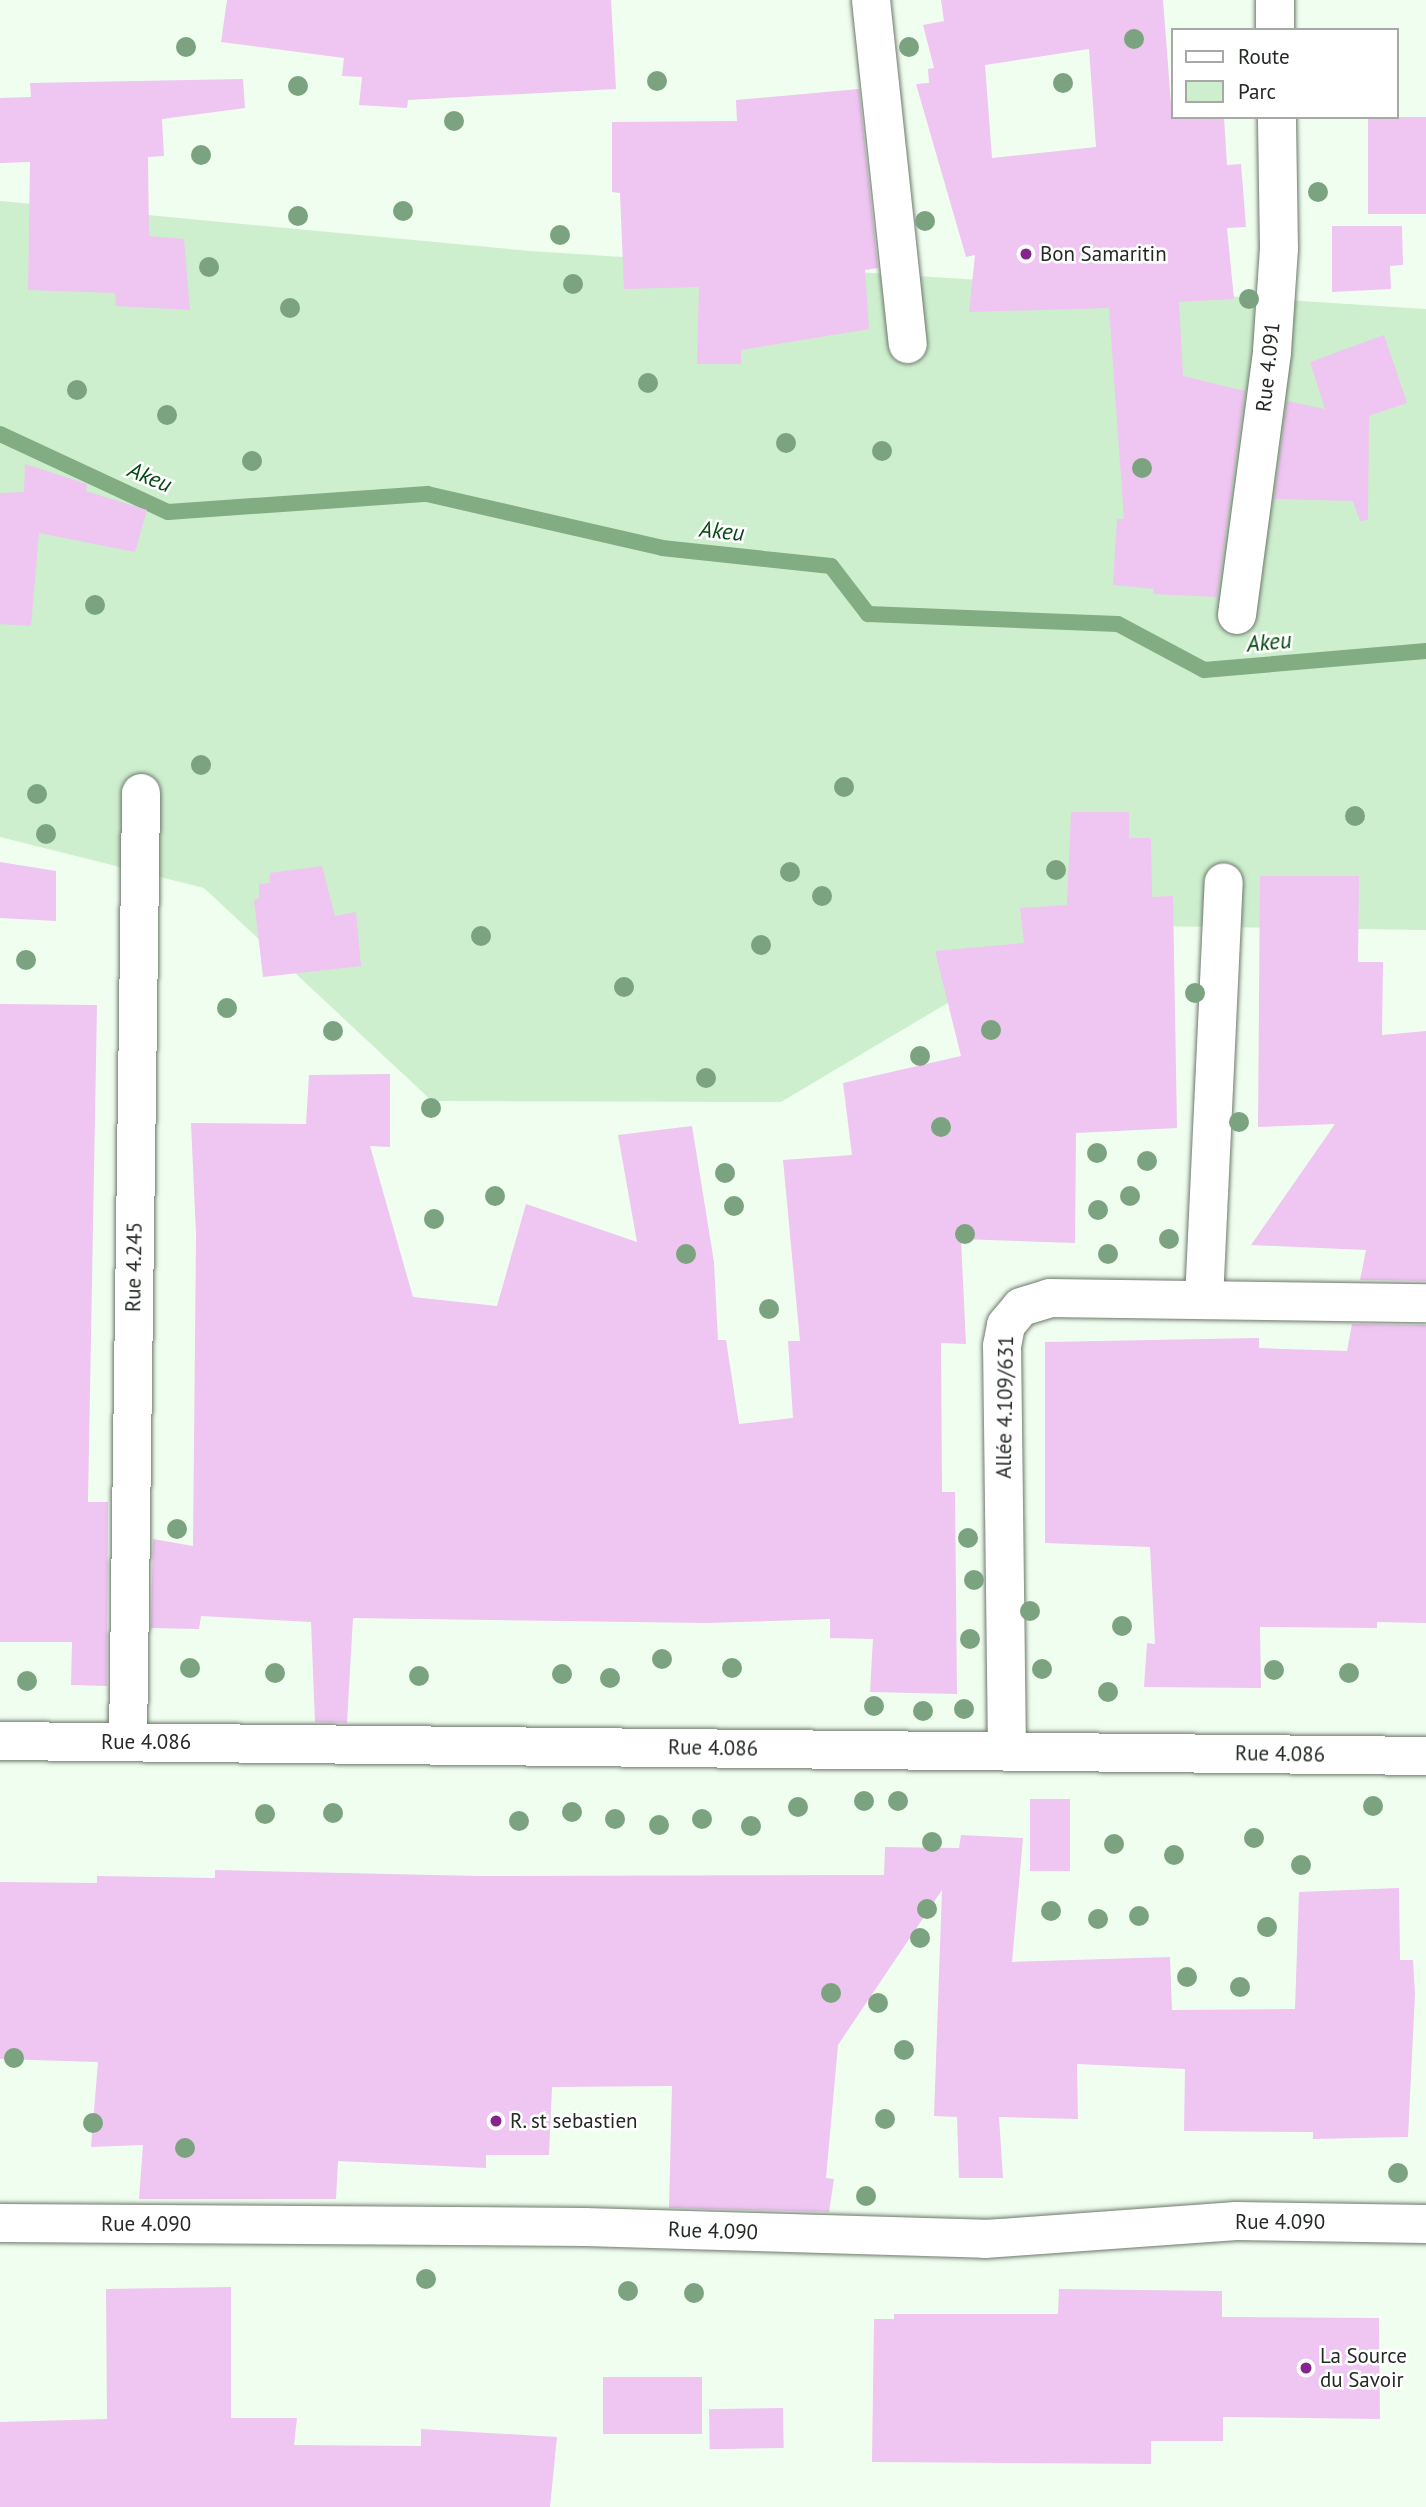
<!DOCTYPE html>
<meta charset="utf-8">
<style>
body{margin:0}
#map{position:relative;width:1426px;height:2507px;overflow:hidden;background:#f0fef0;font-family:"PT Sans",sans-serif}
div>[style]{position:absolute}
.green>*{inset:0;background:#ceefce}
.stream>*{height:16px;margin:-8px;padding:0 8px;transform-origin:8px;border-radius:8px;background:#82ac82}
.building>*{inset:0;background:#efc5f2;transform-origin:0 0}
.roads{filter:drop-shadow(0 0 2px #6d796c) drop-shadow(0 0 2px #6d796c)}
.minor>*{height:38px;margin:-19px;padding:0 19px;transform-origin:19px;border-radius:19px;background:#fff}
.tertiary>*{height:38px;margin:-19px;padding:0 19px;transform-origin:19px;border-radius:19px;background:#fff}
.trees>*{width:20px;height:20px;margin:-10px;border-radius:50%;background:#7ba37f}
.dots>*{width:19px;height:19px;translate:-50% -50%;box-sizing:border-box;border:4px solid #fff;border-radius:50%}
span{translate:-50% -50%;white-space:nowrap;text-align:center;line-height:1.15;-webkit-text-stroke:5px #fff;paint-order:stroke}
.poi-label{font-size:21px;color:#242924}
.left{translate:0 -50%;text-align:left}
.street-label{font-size:21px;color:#242924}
.water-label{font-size:23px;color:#064811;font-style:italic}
.legend{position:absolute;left:1171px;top:28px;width:228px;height:91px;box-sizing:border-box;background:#fff;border:2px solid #a7a9a7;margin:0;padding:9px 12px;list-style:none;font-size:21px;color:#242924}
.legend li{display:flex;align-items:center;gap:14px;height:35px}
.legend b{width:35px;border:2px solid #a7a9a7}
</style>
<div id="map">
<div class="green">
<div style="clip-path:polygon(0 201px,530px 251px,1426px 309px,1426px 930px,1079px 925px,781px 1102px,432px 1101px,204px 888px,0 837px)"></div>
</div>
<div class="stream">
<div style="left:0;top:434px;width:185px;rotate:24.9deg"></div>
<div style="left:168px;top:512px;width:260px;rotate:-4deg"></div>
<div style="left:427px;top:494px;width:241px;rotate:12.9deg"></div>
<div style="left:662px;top:548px;width:170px;rotate:6.1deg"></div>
<div style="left:831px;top:566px;width:61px;rotate:52.4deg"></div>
<div style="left:868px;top:614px;width:250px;rotate:2.3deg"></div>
<div style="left:1118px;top:624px;width:98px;rotate:28.1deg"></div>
<div style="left:1204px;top:670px;width:223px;rotate:-4.9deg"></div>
</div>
<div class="building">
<div style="clip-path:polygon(227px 0,611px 0,616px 89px,408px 100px,407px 108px,359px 105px,362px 77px,342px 76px,344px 58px,221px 42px)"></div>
<div style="clip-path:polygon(evenodd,941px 0,1163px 0,1172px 117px,1224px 117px,1227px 165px,1241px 164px,1246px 227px,1227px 228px,1234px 299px,1179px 302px,1183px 376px,1245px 391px,1217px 597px,1153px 594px,1154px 589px,1113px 585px,1117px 519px,1124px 519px,1109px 308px,969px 312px,975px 255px,966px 257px,916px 84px,929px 83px,928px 69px,934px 68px,923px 25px,944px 21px,941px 0,1089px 49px,1096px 147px,992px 158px,985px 65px,1089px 49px)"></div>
<div style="clip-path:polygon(243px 79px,245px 108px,162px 119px,164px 156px,148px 157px,149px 236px,184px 239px,190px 310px,116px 306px,115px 293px,28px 290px,30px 162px,0 163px,0 98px,31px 97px,30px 83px)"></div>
<div style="clip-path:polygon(859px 89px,878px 268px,865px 270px,869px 329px,741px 350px,741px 364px,697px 364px,699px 287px,624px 289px,620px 193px,612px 192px,612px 122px,737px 121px,736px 100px)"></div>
<div style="left:1368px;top:117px;width:58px;height:97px"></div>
<div style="clip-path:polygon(1332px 226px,1402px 226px,1403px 265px,1390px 266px,1391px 289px,1332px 292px)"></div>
<div style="clip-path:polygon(1384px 335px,1407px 403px,1369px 416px,1368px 520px,1360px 521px,1353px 501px,1274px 499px,1287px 401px,1325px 409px,1310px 362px)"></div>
<div style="clip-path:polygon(25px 464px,87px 484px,86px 491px,147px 510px,135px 552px,39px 533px,31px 626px,0 624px,0 493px,24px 492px)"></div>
<div style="clip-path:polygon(1071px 812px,1129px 812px,1129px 838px,1151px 838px,1152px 897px,1173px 896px,1177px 1128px,1076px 1133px,1075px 1243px,961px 1239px,966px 1344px,941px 1343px,942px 1492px,955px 1492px,957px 1694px,870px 1692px,873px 1639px,830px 1638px,830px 1619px,706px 1623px,353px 1618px,347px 1723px,315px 1722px,311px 1622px,201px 1616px,199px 1629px,151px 1628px,153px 1539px,193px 1546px,196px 1235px,191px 1123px,306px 1124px,309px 1075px,390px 1074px,390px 1147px,370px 1146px,413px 1297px,497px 1306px,526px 1204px,637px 1242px,618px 1135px,692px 1126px,714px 1262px,718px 1340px,726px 1340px,739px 1424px,793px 1418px,788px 1341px,800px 1341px,783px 1160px,852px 1155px,843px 1083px,961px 1056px,935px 951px,1024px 943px,1020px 908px,1067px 905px)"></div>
<div style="clip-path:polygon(0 862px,56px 871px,56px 921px,0 918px)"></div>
<div style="clip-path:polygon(322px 866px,335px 916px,356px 912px,361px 966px,263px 977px,254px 900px,259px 898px,259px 884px,270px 883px,270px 873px)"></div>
<div style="clip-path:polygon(1260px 876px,1359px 876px,1358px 962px,1383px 962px,1382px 1035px,1426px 1031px,1426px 1281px,1360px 1280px,1366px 1250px,1251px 1245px,1335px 1124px,1258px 1127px)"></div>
<div style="clip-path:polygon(0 1004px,97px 1005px,88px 1502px,108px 1502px,107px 1686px,71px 1685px,72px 1642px,0 1642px)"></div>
<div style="clip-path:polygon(1352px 1324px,1426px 1325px,1426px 1623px,1377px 1622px,1377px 1628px,1260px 1627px,1261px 1688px,1144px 1687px,1147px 1643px,1155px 1644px,1150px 1547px,1045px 1543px,1045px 1342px,1259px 1338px,1259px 1348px,1347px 1351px)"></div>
<div style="left:1030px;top:1799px;width:40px;height:72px"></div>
<div style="clip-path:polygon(961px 1835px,1023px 1838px,1012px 1962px,1170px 1957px,1172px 2010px,1295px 2009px,1299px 1892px,1399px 1888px,1400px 1960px,1413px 1960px,1415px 1994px,1408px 2137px,1313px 2139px,1313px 2132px,1184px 2131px,1185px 2069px,1077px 2064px,1078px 2119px,999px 2117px,1003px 2178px,959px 2178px,957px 2117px,934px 2116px,942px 1890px,838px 2045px,826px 2178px,834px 2179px,829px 2212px,669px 2208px,672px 2086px,552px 2087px,549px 2155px,486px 2155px,486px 2168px,338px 2161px,336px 2199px,139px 2199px,143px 2145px,91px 2147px,98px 2062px,0 2059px,0 1882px,97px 1883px,97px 1876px,215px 1878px,215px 1870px,479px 1876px,884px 1875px,885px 1847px,959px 1848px)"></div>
<div style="clip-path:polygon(231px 2287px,231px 2418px,297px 2418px,294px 2445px,421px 2446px,421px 2429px,557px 2437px,550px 2507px,0 2507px,0 2422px,107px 2419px,106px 2289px)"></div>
<div style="clip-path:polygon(1059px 2289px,1222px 2291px,1222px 2317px,1379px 2318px,1380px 2419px,1223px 2417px,1223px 2441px,1151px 2441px,1151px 2464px,872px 2462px,874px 2319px,894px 2319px,894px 2314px,1058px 2314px)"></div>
<div style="left:702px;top:2377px;width:57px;height:99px;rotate:90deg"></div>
<div style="left:783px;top:2408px;width:40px;height:74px;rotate:89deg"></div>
</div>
<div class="roads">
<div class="minor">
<div style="left:871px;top:0;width:346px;rotate:83.9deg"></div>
<div style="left:1275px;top:0;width:30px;rotate:90deg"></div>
<div style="left:1237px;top:615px;width:266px;rotate:-82.4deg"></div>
<div style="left:1272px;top:351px;width:102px;rotate:-86.1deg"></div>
<div style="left:1279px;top:249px;width:132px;rotate:-90.9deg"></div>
<div style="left:1204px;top:1300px;width:418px;rotate:-87.3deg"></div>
<div style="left:128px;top:1741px;width:948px;rotate:-89.21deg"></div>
<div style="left:1007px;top:1751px;width:405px;rotate:-90.7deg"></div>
<div style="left:1002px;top:1346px;width:21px;rotate:-79deg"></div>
<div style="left:1006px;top:1325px;width:23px;rotate:-50deg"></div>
<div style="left:1021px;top:1307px;width:30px;rotate:-17deg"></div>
<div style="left:1050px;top:1298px;width:376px;rotate:0.8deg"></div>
<div style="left:0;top:2223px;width:585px;rotate:0.39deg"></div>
<div style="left:585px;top:2227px;width:400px;rotate:1.7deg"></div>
<div style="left:985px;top:2239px;width:252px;rotate:-4.1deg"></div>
<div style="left:1236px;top:2221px;width:190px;rotate:0.9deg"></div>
</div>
<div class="tertiary">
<div style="left:0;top:1741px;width:1426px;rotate:0.6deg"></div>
</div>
</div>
<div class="trees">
<div style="left:1134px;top:39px"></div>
<div style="left:186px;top:47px"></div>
<div style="left:909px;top:47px"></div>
<div style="left:657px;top:81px"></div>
<div style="left:1063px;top:83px"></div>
<div style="left:298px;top:86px"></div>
<div style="left:454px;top:121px"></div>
<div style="left:201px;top:155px"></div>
<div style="left:1318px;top:192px"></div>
<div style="left:403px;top:211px"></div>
<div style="left:298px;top:216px"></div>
<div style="left:925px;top:221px"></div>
<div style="left:560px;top:235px"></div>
<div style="left:209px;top:267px"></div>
<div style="left:573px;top:284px"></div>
<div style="left:1249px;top:299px"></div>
<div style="left:290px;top:308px"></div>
<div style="left:648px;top:383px"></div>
<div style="left:77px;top:390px"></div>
<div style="left:167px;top:415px"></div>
<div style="left:786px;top:443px"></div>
<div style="left:882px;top:451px"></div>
<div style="left:252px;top:461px"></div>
<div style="left:1142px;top:468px"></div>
<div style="left:95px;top:605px"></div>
<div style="left:201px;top:765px"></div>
<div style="left:844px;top:787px"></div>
<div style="left:37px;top:794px"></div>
<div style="left:1355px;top:816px"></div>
<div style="left:46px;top:834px"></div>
<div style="left:1056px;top:870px"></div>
<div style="left:790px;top:872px"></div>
<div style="left:822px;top:896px"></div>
<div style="left:481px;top:936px"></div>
<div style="left:761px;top:945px"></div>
<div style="left:26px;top:960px"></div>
<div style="left:624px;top:987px"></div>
<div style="left:1195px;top:993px"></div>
<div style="left:227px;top:1008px"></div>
<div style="left:991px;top:1030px"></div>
<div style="left:333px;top:1031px"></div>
<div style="left:920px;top:1056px"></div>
<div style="left:706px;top:1078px"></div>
<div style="left:431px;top:1108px"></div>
<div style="left:1239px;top:1122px"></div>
<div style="left:941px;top:1127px"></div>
<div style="left:1097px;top:1153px"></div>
<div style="left:1147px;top:1161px"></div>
<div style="left:725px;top:1173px"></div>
<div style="left:495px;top:1196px"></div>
<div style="left:1130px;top:1196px"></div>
<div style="left:734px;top:1206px"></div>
<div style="left:1098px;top:1210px"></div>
<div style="left:434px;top:1219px"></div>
<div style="left:965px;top:1234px"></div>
<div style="left:1169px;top:1239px"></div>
<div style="left:686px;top:1254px"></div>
<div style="left:1108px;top:1254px"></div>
<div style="left:769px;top:1309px"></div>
<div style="left:177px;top:1529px"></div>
<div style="left:968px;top:1538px"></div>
<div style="left:974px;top:1580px"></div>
<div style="left:1030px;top:1611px"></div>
<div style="left:1122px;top:1626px"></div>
<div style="left:970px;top:1639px"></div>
<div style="left:662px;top:1659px"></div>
<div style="left:190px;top:1668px"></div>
<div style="left:732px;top:1668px"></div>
<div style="left:1042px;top:1669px"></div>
<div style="left:1274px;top:1670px"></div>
<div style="left:275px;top:1673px"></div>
<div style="left:1349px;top:1673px"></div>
<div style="left:562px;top:1674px"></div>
<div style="left:419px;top:1676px"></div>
<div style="left:610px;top:1678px"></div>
<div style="left:27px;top:1681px"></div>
<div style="left:1108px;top:1692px"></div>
<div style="left:874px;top:1706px"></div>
<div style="left:964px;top:1709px"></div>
<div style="left:923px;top:1711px"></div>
<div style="left:864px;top:1801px"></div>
<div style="left:898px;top:1801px"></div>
<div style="left:1373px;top:1806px"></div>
<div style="left:798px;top:1807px"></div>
<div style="left:572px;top:1812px"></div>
<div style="left:333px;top:1813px"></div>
<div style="left:265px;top:1814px"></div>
<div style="left:615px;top:1819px"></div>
<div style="left:702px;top:1819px"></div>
<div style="left:519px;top:1821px"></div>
<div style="left:659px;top:1825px"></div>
<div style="left:751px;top:1826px"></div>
<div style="left:1254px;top:1838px"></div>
<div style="left:932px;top:1842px"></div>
<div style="left:1114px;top:1844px"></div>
<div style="left:1174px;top:1855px"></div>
<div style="left:1301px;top:1865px"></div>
<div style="left:927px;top:1909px"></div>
<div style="left:1051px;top:1911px"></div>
<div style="left:1139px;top:1916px"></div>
<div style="left:1098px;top:1919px"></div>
<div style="left:1267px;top:1927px"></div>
<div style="left:920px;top:1938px"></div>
<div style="left:1187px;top:1977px"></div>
<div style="left:1240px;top:1987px"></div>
<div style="left:831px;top:1993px"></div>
<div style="left:878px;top:2003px"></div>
<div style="left:904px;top:2050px"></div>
<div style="left:14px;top:2058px"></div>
<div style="left:885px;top:2119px"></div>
<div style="left:93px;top:2123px"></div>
<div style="left:185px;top:2148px"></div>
<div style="left:1398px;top:2173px"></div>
<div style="left:866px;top:2196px"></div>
<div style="left:426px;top:2279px"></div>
<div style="left:628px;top:2291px"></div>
<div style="left:694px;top:2293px"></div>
</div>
<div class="dots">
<div style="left:1026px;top:254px;background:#85248d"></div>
<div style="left:496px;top:2121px;background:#85248d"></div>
<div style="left:1306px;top:2368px;background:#85248d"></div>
</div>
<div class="poi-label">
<span class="left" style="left:1040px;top:254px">Bon Samaritin</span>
<span class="left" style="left:510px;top:2121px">R. st sebastien</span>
<span class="left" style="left:1320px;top:2368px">La Source<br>du Savoir</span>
</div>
<div class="street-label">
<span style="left:1268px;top:367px;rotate:-84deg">Rue 4.091</span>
<span style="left:134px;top:1267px;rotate:-89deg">Rue 4.245</span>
<span style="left:1005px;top:1407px;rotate:-89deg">Allée 4.109/631</span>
<span style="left:146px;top:1742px">Rue 4.086</span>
<span style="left:713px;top:1748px;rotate:1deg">Rue 4.086</span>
<span style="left:1280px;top:1754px;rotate:1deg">Rue 4.086</span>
<span style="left:1280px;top:2222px">Rue 4.090</span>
<span style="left:146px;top:2224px">Rue 4.090</span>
<span style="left:713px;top:2231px;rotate:2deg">Rue 4.090</span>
</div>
<div class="water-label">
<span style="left:150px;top:477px;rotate:23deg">Akeu</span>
<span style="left:722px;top:531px;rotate:6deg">Akeu</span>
<span style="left:1269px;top:642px;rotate:-5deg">Akeu</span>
</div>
<ul class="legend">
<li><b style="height:9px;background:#fff"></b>Route</li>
<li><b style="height:19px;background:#ceefce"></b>Parc</li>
</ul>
</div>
